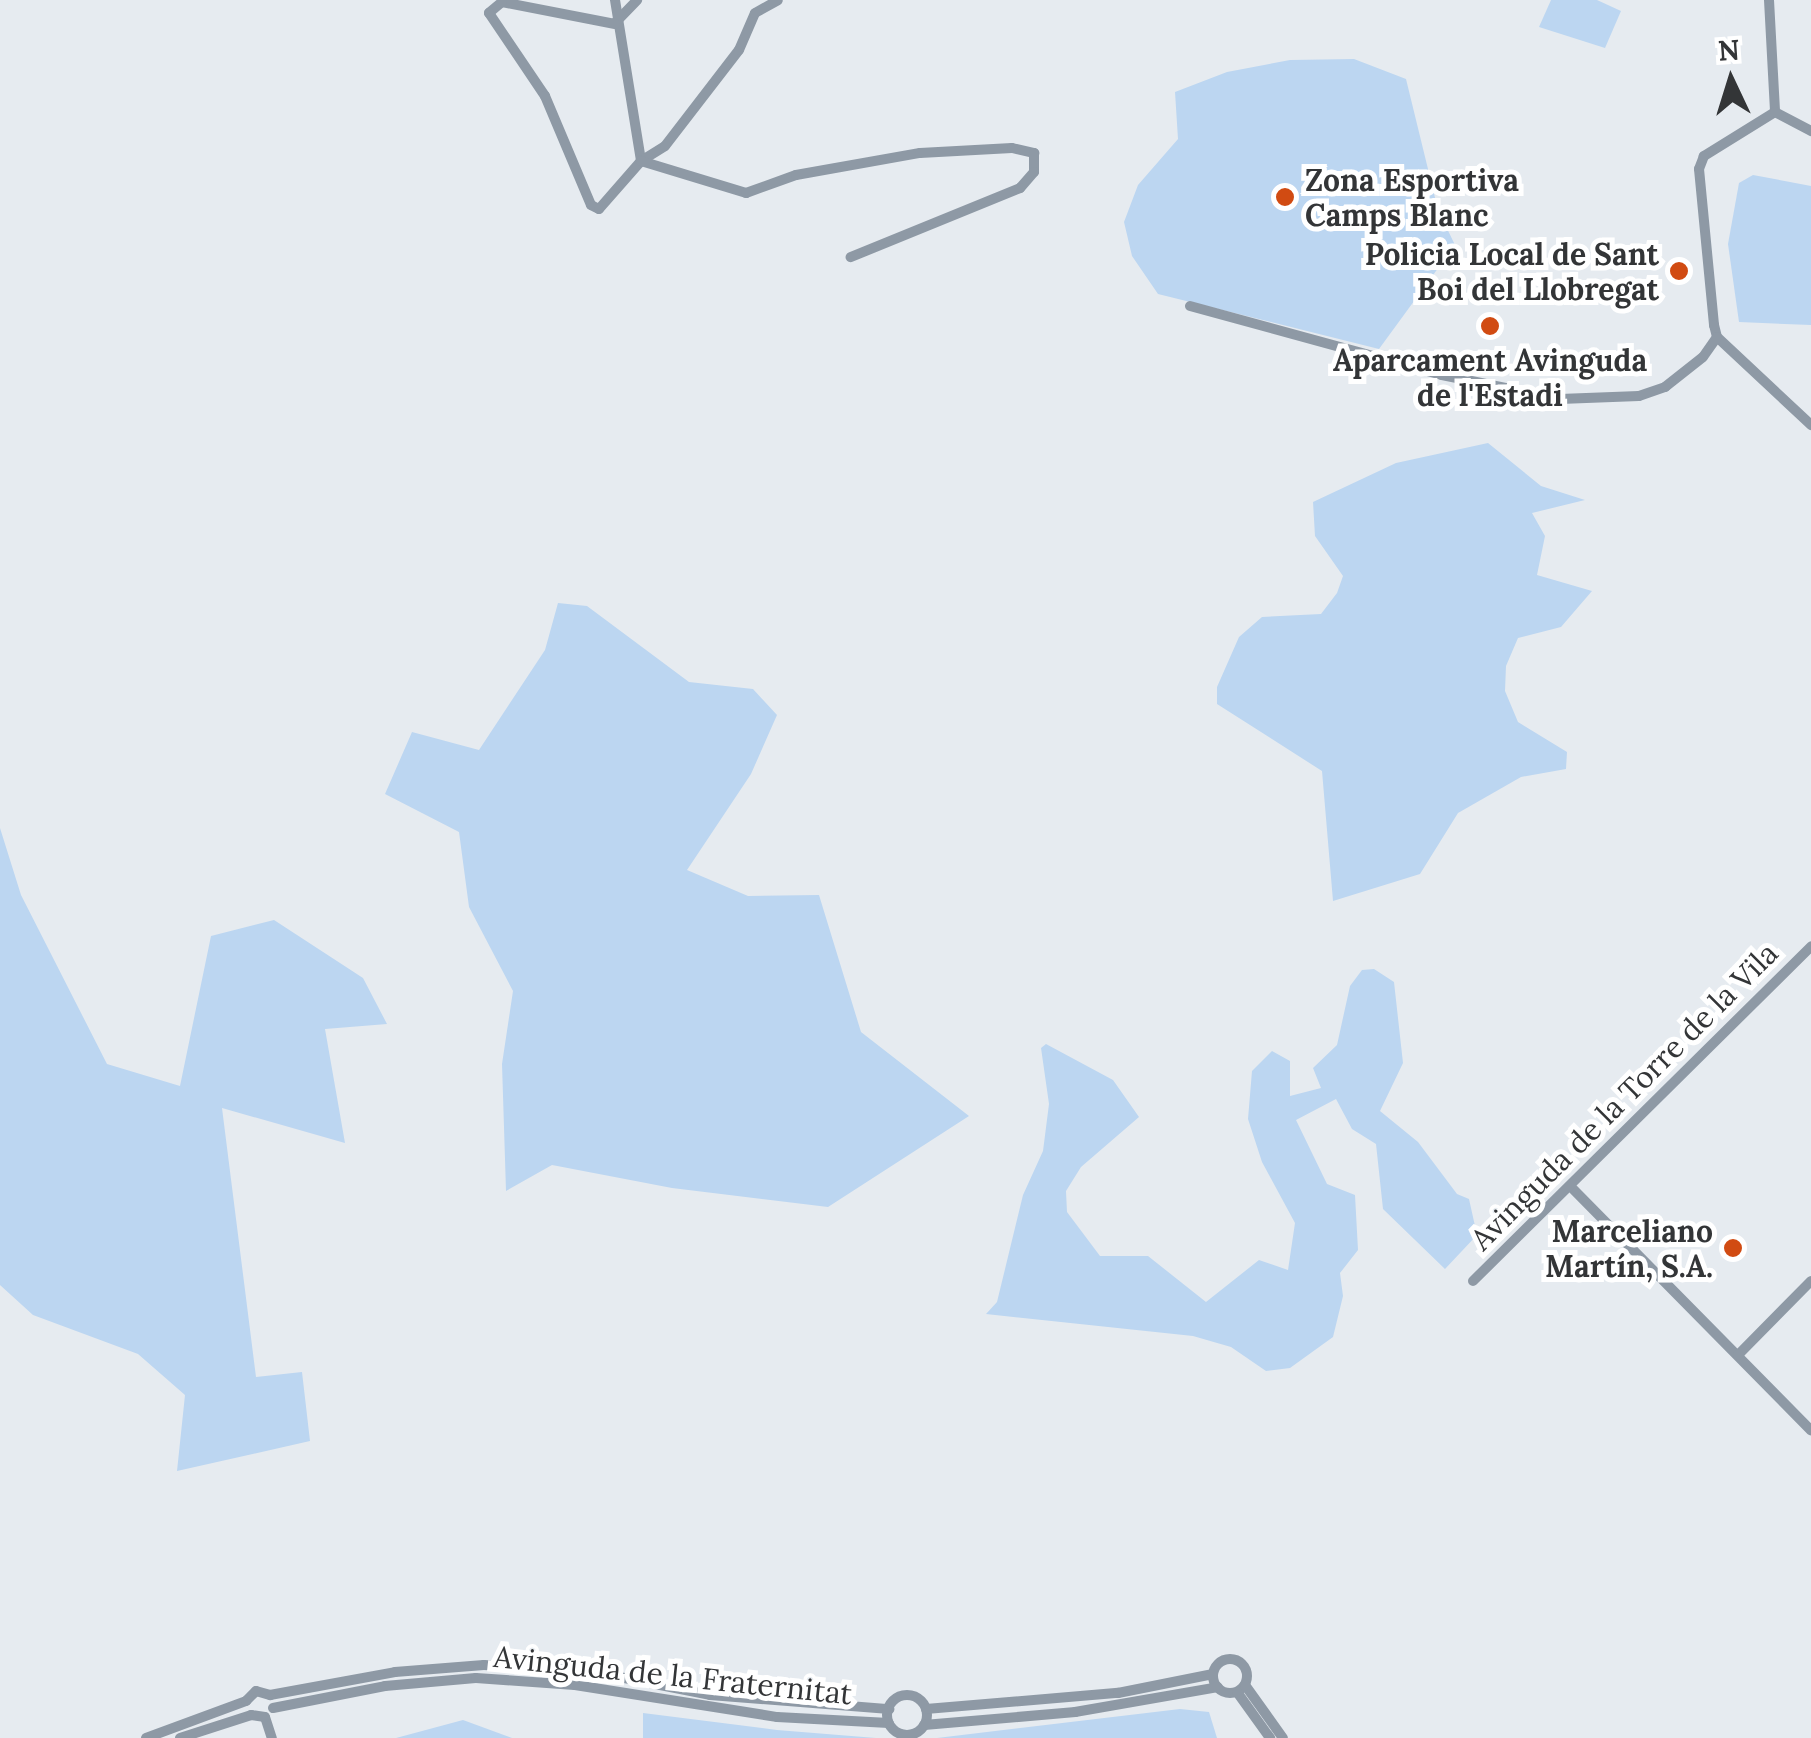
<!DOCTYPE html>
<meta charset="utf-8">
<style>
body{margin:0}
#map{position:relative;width:1811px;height:1738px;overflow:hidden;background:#e6ebf0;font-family:Lora,serif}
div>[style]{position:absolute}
.green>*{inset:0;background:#bcd6f1}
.minor>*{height:10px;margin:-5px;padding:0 5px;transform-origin:5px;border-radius:5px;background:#8e99a5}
.minor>.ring{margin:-5px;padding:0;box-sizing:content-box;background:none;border:10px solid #8e99a5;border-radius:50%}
.dots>*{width:28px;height:28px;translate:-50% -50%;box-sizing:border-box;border:5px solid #fff;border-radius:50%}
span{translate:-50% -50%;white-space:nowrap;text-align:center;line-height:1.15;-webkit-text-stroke:10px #fff;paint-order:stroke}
.poi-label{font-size:30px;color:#333537;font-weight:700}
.left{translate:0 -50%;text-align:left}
.right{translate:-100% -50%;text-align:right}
.street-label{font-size:30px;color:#333537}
.north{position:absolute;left:1681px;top:30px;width:100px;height:100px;-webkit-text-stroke:8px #fff;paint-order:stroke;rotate:356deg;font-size:28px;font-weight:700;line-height:40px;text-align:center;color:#333537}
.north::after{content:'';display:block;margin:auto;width:35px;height:45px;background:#333537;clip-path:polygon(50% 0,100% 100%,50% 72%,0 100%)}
</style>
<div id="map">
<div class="green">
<div style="clip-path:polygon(1551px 0,1597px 0,1621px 11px,1605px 48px,1539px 27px)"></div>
<div style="clip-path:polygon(1354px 59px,1406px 79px,1438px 210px,1455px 245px,1379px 349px,1158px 294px,1132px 256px,1124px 222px,1138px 185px,1178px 139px,1175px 92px,1227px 72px,1290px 60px)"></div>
<div style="clip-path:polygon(1753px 175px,1811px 186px,1811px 325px,1739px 322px,1728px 244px,1739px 183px)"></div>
<div style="clip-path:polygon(1488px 443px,1541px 486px,1585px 500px,1532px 513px,1545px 536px,1537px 575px,1592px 591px,1561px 627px,1518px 638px,1506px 666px,1505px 691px,1518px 722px,1567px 752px,1566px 769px,1521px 777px,1458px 813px,1420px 874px,1333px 901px,1322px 771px,1217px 704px,1217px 687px,1239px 637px,1262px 617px,1321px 614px,1337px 593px,1343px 576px,1315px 536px,1313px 502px,1396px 463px)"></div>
<div style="clip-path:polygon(558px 603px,587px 606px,689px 682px,753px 689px,777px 715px,751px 774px,687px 870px,748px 896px,819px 895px,861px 1032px,969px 1116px,828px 1207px,672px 1188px,552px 1165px,506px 1191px,502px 1064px,513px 991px,469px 907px,459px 832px,385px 794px,412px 732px,479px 750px,545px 650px)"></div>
<div style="clip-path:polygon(0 828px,21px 895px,107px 1064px,180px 1086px,211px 936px,274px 920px,363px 978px,387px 1024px,325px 1029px,345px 1143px,222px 1108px,256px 1377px,302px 1372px,310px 1441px,177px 1471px,185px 1395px,138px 1354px,33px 1315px,0 1285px)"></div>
<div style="clip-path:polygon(1374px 969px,1394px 982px,1403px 1063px,1380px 1111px,1418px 1142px,1457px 1194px,1469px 1199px,1477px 1235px,1445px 1269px,1383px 1209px,1376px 1144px,1352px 1129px,1336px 1099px,1296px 1120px,1327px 1184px,1355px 1195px,1358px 1250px,1340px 1273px,1343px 1296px,1333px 1337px,1290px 1368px,1266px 1371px,1231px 1347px,1193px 1336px,986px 1314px,997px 1302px,1023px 1195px,1043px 1151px,1049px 1104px,1041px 1048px,1046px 1044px,1113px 1080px,1139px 1117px,1081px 1167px,1066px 1191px,1067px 1212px,1100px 1256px,1148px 1256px,1206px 1302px,1259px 1260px,1288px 1270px,1295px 1223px,1262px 1162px,1248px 1119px,1252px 1071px,1272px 1051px,1290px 1061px,1290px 1096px,1321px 1088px,1313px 1068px,1337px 1045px,1350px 986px,1362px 970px)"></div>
<div style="clip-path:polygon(1180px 1709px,1209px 1712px,1217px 1738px,937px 1738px)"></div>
<div style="clip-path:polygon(643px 1713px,777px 1730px,876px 1738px,643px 1738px)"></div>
<div style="clip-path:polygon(463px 1720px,512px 1738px,396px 1738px)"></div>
</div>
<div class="minor">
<div style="left:615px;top:0;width:163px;rotate:80.8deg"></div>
<div style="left:1769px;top:0;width:112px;rotate:86.9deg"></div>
<div style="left:615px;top:23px;width:32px;rotate:-46deg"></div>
<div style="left:615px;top:24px;width:115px;rotate:-169deg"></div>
<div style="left:502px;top:2px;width:17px;rotate:140deg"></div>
<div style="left:489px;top:13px;width:100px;rotate:56deg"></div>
<div style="left:545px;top:96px;width:118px;rotate:67.1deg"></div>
<div style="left:591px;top:205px;width:9px;rotate:27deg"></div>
<div style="left:599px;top:209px;width:64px;rotate:-48.8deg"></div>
<div style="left:641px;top:161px;width:28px;rotate:-32deg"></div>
<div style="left:665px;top:146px;width:121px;rotate:-52.4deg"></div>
<div style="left:739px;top:50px;width:40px;rotate:-66.6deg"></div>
<div style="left:755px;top:13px;width:26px;rotate:-29deg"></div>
<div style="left:1775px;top:112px;width:84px;rotate:148.2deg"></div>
<div style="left:1704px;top:156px;width:14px;rotate:111deg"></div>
<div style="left:1699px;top:169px;width:157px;rotate:84.5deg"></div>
<div style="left:1714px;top:325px;width:12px;rotate:76deg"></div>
<div style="left:1717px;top:337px;width:129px;rotate:43.1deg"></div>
<div style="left:1775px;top:112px;width:41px;rotate:27.8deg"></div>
<div style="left:641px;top:161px;width:110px;rotate:16.9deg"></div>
<div style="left:746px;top:193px;width:53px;rotate:-19.8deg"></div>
<div style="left:796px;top:175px;width:126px;rotate:-10.1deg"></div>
<div style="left:920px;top:153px;width:92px;rotate:-3.1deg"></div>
<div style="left:1012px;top:148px;width:23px;rotate:13deg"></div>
<div style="left:1034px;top:153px;width:19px;rotate:90deg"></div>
<div style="left:1034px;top:172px;width:21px;rotate:131deg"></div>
<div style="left:1020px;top:188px;width:183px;rotate:157.8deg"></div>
<div style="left:1190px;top:306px;width:261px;rotate:15.3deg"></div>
<div style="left:1442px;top:375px;width:120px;rotate:11.5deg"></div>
<div style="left:1560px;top:399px;width:79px;rotate:-2.2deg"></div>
<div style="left:1639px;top:396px;width:28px;rotate:-19deg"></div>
<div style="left:1665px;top:387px;width:48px;rotate:-38.3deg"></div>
<div style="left:1703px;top:357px;width:24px;rotate:-55deg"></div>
<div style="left:1573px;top:1189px;width:339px;rotate:45.4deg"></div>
<div style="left:1473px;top:1281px;width:476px;rotate:-44.7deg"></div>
<div style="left:1738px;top:1355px;width:104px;rotate:-45.4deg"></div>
<div class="ring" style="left:1213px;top:1659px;width:24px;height:24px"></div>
<div style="left:1245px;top:1685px;width:65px;rotate:54.4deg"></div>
<div style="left:1237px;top:1692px;width:57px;rotate:54.3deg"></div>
<div style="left:270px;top:1695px;width:127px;rotate:-10.4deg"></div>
<div style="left:395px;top:1672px;width:89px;rotate:-4.5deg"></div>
<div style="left:484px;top:1665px;width:105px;rotate:3.3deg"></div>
<div style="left:589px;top:1671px;width:123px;rotate:11.2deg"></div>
<div style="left:710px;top:1695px;width:180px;rotate:4.5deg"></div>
<div class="ring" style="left:887px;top:1695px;width:30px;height:30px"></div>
<div style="left:273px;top:1708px;width:114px;rotate:-11.1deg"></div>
<div style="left:385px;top:1686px;width:91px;rotate:-5deg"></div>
<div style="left:476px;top:1678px;width:99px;rotate:4deg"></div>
<div style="left:575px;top:1685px;width:205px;rotate:9deg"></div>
<div style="left:777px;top:1717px;width:112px;rotate:3.1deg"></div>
<div style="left:926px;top:1709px;width:193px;rotate:-4.8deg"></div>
<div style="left:1118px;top:1693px;width:97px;rotate:-11.3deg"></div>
<div style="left:265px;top:1717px;width:22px;rotate:72deg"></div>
<div style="left:924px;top:1725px;width:152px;rotate:-4.9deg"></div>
<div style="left:1075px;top:1712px;width:145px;rotate:-9.9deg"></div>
<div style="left:146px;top:1738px;width:107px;rotate:-20.3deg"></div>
<div style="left:246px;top:1701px;width:14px;rotate:-45deg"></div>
<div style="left:256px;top:1691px;width:15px;rotate:16deg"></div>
<div style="left:180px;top:1738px;width:75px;rotate:-17.9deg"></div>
<div style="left:251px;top:1715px;width:14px;rotate:8deg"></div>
</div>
<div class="dots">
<div style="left:1285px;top:197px;background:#d14b12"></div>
<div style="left:1679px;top:271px;background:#d14b12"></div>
<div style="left:1490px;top:326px;background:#d14b12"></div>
<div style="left:1733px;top:1248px;background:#d14b12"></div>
</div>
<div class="poi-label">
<span class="left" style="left:1305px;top:197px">Zona Esportiva<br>Camps Blanc</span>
<span class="right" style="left:1659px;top:271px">Policia Local de Sant<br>Boi del Llobregat</span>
<span style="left:1490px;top:377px">Aparcament Avinguda<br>de l'Estadi</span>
<span class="right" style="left:1713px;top:1248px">Marceliano<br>Martín, S.A.</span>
</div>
<div class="street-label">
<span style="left:1624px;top:1096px;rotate:-45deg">Avinguda de la Torre de la Vila</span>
<span style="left:673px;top:1675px;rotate:6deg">Avinguda de la Fraternitat</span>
</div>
<div class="north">N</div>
</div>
